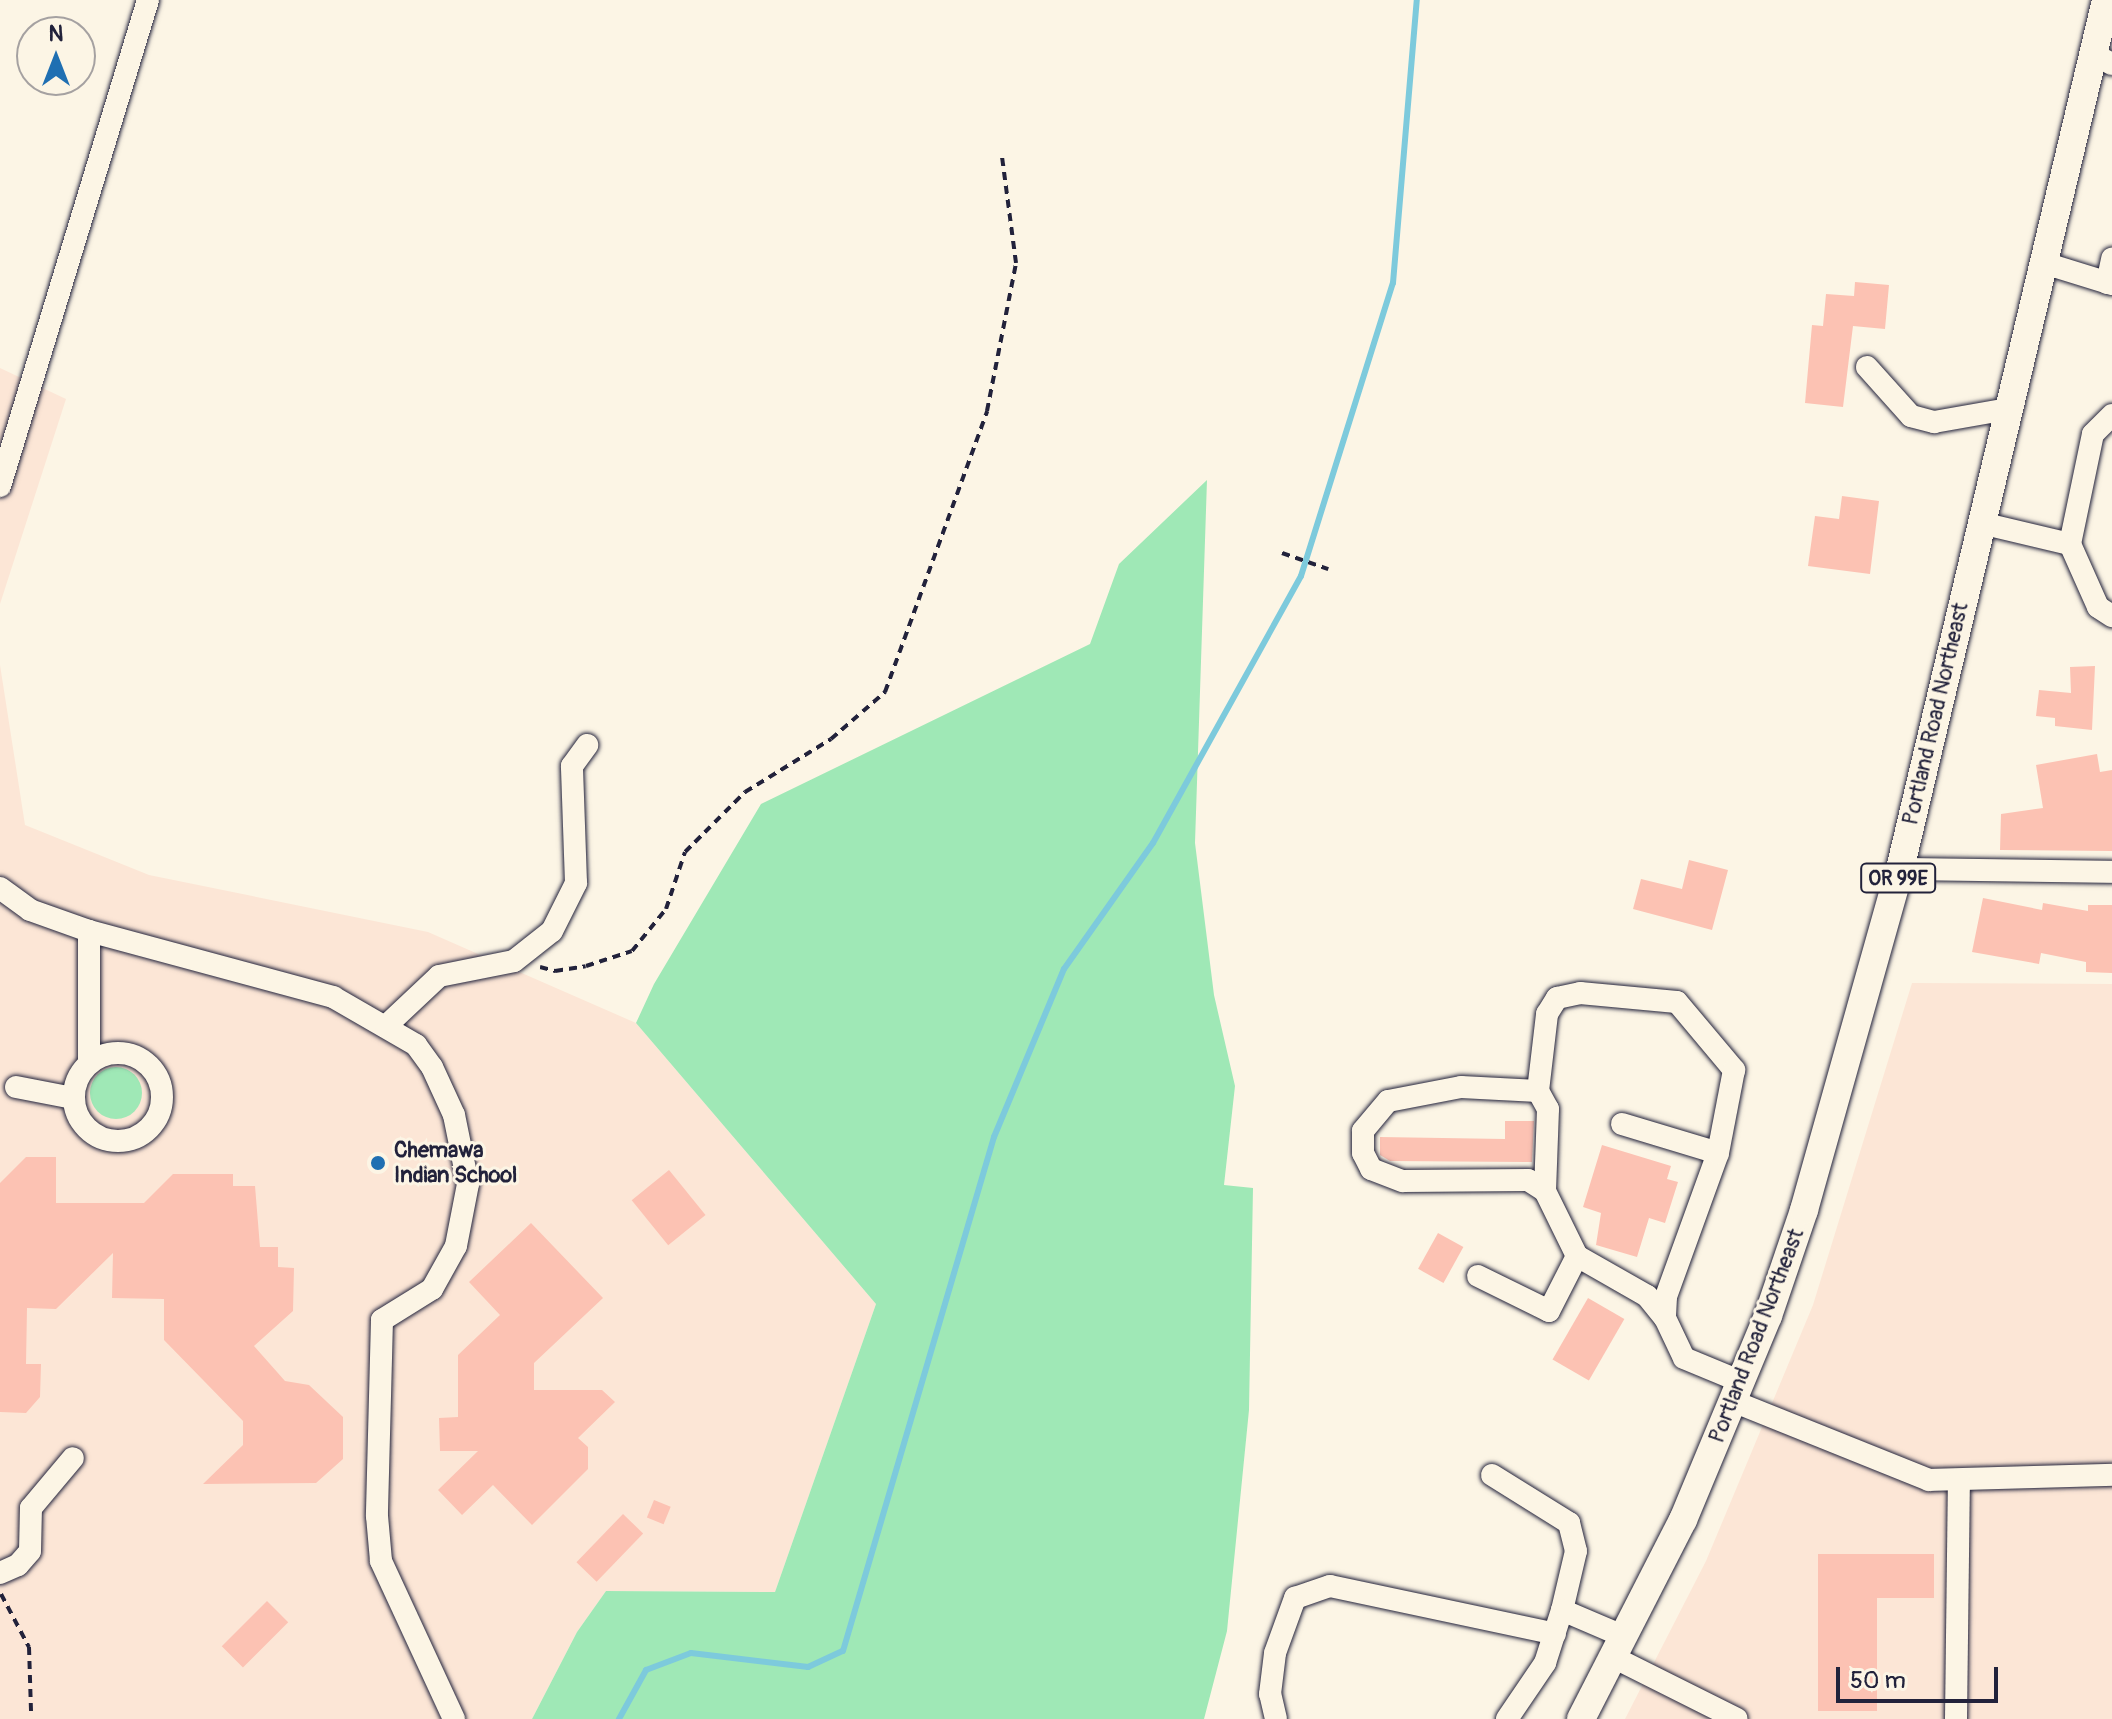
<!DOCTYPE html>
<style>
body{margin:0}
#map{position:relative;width:2112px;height:1719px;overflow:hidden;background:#fcf5e5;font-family:Pangolin,sans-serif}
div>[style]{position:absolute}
.built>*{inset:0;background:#fce6d6}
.green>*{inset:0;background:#9fe8b6}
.round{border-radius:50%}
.stream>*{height:6px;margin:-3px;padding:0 3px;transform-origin:3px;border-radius:3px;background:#7dcadc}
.building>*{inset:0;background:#fcc2b3;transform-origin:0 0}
.path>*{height:4px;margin-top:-2px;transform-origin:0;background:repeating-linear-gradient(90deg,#22223b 0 8px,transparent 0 14px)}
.roads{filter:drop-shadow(0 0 2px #22223b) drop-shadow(0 0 2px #22223b)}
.minor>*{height:22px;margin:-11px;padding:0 11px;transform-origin:11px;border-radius:11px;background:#fcf5e5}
.minor>.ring{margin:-11px;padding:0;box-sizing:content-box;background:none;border:22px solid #fcf5e5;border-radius:50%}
.major>*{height:28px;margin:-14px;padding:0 14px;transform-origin:14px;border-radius:14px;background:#fcf5e5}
.dots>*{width:22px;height:22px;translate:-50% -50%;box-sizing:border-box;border:4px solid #fcf5e5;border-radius:50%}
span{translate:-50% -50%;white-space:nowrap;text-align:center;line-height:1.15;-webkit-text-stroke:6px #fcf5e5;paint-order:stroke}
.shield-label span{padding:2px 6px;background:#fcf5e5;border:2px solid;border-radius:6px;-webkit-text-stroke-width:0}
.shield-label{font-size:20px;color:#22223b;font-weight:700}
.street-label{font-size:22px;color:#22223b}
.poi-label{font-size:22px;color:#22223b;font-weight:700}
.left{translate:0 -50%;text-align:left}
.north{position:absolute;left:16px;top:16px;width:80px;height:80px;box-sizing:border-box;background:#fcf5e5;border:2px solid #a5a1a1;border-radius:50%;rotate:0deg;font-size:22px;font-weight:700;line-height:32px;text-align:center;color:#22223b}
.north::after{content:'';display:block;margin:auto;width:28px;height:36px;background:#1f6fb2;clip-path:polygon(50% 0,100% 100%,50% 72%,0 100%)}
.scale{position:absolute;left:1836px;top:1667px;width:162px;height:36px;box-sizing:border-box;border:4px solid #22223b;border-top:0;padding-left:10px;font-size:24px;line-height:28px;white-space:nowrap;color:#22223b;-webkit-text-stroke:6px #fcf5e5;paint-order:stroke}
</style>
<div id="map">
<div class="built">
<div style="clip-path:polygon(0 368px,66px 399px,0 604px)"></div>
<div style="clip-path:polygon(0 665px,25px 825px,149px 875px,428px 932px,636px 1023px,876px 1304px,775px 1592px,606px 1591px,577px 1632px,532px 1719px,0 1719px)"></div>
<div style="clip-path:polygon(1912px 983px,2112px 984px,2112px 1719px,1625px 1719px,1706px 1561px,1813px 1305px)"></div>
</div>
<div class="green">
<div style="clip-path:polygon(1207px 480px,1195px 843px,1214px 995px,1235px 1086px,1224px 1185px,1253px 1188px,1249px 1410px,1227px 1631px,1204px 1719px,532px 1719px,577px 1632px,606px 1591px,775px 1592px,876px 1304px,636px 1023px,654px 984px,761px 804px,1090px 644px,1119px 564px)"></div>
<div class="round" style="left:90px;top:1067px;width:52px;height:52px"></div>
</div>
<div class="stream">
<div style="left:619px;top:1719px;width:56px;rotate:-61.1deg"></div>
<div style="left:646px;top:1670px;width:48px;rotate:-20.7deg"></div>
<div style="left:691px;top:1653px;width:118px;rotate:6.8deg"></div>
<div style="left:808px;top:1667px;width:38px;rotate:-25deg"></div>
<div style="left:843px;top:1651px;width:536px;rotate:-73.63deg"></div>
<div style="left:994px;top:1137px;width:182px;rotate:-67.4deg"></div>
<div style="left:1064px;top:969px;width:154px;rotate:-54.8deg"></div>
<div style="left:1153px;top:843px;width:305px;rotate:-61deg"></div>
<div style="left:1301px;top:576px;width:307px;rotate:-72.6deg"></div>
<div style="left:1393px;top:283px;width:284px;rotate:-85.2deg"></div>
</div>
<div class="building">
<div style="clip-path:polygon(1855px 282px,1889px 285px,1885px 329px,1853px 326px,1843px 407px,1805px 403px,1812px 325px,1823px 326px,1826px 294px,1854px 296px)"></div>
<div style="clip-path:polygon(1842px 496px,1879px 501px,1870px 574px,1808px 566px,1815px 516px,1839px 519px)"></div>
<div style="clip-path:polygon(2095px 666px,2092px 730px,2055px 726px,2055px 718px,2036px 716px,2039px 690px,2071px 693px,2070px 667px)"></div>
<div style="clip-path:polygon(2097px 754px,2100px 772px,2112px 770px,2112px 851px,2000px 850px,2001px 814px,2043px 808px,2036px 765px)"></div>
<div style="clip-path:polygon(1689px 860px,1728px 870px,1712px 930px,1633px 909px,1641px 879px,1682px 889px)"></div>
<div style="clip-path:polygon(1983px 898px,2042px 910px,2043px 903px,2088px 911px,2088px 905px,2112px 905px,2112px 973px,2086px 972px,2086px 962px,2041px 953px,2039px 964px,1972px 952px)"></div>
<div style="clip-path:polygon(1505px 1121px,1534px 1121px,1532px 1162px,1390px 1161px,1380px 1155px,1380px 1137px,1505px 1139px)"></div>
<div style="clip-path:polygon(1602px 1145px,1671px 1166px,1667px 1179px,1678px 1182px,1665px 1223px,1649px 1218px,1637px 1257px,1596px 1245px,1601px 1213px,1583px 1207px)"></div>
<div style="clip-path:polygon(26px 1157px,56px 1157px,56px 1203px,144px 1203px,173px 1174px,233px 1174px,233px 1186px,255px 1186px,260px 1247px,278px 1247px,278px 1267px,294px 1268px,293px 1311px,254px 1346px,285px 1381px,309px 1385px,343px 1417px,343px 1459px,316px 1483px,203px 1484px,243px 1445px,243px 1421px,164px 1340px,164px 1299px,112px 1298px,113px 1253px,56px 1309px,27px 1308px,26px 1364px,41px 1364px,40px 1397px,26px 1413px,0 1412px,0 1183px)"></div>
<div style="left:669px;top:1170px;width:58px;height:48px;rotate:51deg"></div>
<div style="clip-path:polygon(531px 1223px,603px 1298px,534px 1363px,534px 1390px,602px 1390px,615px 1402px,578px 1438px,588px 1447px,588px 1469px,532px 1525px,493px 1485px,462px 1515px,438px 1490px,478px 1451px,440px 1451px,439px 1418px,458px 1417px,458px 1355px,500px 1315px,469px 1282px)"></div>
<div style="left:1438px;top:1233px;width:29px;height:41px;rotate:29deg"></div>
<div style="left:1588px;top:1298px;width:42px;height:71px;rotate:30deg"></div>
<div style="left:654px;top:1500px;width:18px;height:19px;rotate:22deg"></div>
<div style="left:623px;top:1514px;width:28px;height:67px;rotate:44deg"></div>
<div style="clip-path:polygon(1818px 1554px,1934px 1554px,1934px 1598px,1877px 1598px,1877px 1711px,1818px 1711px)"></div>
<div style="left:267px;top:1601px;width:30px;height:64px;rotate:45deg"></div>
</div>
<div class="path">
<div style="left:1282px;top:553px;width:49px;rotate:19.2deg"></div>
<div style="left:540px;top:967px;width:16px;rotate:15deg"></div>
<div style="left:555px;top:971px;width:31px;rotate:-9deg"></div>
<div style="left:586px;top:966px;width:48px;rotate:-18.1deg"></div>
<div style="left:632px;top:951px;width:54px;rotate:-51deg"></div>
<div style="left:666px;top:909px;width:60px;rotate:-71.6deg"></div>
<div style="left:685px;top:852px;width:85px;rotate:-45deg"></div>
<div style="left:745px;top:792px;width:101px;rotate:-31.6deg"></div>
<div style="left:831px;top:739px;width:72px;rotate:-41deg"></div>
<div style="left:885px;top:692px;width:299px;rotate:-70deg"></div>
<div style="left:987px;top:411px;width:151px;rotate:-78.9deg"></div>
<div style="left:1016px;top:263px;width:107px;rotate:-97.5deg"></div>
<div style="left:1px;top:1594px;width:60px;rotate:62.2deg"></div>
<div style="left:29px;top:1647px;width:65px;rotate:88.2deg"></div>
</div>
<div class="roads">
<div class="minor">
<div style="left:2093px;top:54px;width:21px;rotate:28deg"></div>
<div style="left:2044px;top:263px;width:71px;rotate:17.2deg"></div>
<div style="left:2107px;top:283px;width:25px;rotate:-78deg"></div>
<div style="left:1867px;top:367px;width:66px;rotate:48.1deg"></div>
<div style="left:1911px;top:416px;width:24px;rotate:15deg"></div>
<div style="left:1934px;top:422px;width:75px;rotate:-10deg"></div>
<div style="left:0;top:486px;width:508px;rotate:-73.06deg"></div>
<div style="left:1981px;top:523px;width:91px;rotate:13.3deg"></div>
<div style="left:2070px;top:544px;width:69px;rotate:66deg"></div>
<div style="left:2098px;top:607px;width:17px;rotate:33deg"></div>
<div style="left:2070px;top:544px;width:112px;rotate:-78.2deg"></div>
<div style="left:2093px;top:434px;width:27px;rotate:-45deg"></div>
<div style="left:1900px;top:869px;width:212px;rotate:0.8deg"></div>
<div style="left:0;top:888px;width:37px;rotate:36deg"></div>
<div style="left:30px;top:910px;width:63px;rotate:19.6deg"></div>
<div style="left:89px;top:931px;width:253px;rotate:15.1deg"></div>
<div style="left:333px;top:997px;width:96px;rotate:30deg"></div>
<div style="left:416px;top:1045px;width:27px;rotate:54deg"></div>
<div style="left:432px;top:1067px;width:53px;rotate:65.4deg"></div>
<div style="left:454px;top:1115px;width:70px;rotate:78.5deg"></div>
<div style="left:468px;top:1184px;width:63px;rotate:101deg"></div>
<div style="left:456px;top:1246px;width:49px;rotate:119.2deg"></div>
<div style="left:432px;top:1289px;width:59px;rotate:148.2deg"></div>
<div style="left:382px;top:1320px;width:196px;rotate:91.5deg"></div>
<div style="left:377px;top:1516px;width:45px;rotate:84.9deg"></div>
<div style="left:381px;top:1561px;width:174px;rotate:65.2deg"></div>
<div style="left:89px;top:931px;width:132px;rotate:90deg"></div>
<div style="left:386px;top:1026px;width:73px;rotate:-43.3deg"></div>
<div style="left:439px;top:976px;width:76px;rotate:-11.3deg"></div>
<div style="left:514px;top:961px;width:48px;rotate:-38.3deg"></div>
<div style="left:552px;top:931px;width:54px;rotate:-63.4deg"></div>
<div style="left:576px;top:883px;width:117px;rotate:-92deg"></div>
<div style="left:572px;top:766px;width:26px;rotate:-54deg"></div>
<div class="ring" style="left:74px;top:1053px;width:66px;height:66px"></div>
<div style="left:16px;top:1087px;width:58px;rotate:10.9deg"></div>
<div style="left:1538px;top:1091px;width:77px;rotate:-177deg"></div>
<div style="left:1461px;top:1087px;width:74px;rotate:169.1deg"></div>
<div style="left:1388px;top:1101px;width:39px;rotate:130deg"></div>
<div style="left:1363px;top:1131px;width:22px;rotate:90deg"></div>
<div style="left:1363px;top:1153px;width:18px;rotate:63deg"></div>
<div style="left:1371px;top:1169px;width:34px;rotate:21deg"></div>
<div style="left:1403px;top:1181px;width:125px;rotate:-0.5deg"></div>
<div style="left:1528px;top:1180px;width:20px;rotate:33deg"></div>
<div style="left:1545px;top:1191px;width:72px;rotate:63.8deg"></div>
<div style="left:1622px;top:1124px;width:100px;rotate:16.8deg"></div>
<div style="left:1718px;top:1153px;width:153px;rotate:109.9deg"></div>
<div style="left:1666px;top:1297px;width:21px;rotate:93deg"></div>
<div style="left:1545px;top:1191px;width:82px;rotate:-87.9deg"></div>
<div style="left:1548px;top:1109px;width:21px;rotate:-119deg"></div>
<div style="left:1538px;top:1091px;width:78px;rotate:-83.3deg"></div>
<div style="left:1547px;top:1014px;width:19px;rotate:-58deg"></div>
<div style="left:1557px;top:998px;width:24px;rotate:-12deg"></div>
<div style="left:1580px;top:993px;width:97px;rotate:5.3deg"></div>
<div style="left:1677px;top:1002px;width:89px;rotate:50deg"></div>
<div style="left:1734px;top:1070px;width:85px;rotate:100.9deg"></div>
<div style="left:1478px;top:1276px;width:79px;rotate:26.2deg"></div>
<div style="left:1549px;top:1311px;width:62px;rotate:-63deg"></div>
<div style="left:1577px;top:1256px;width:81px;rotate:29.7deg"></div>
<div style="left:1647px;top:1296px;width:28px;rotate:51deg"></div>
<div style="left:1665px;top:1318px;width:44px;rotate:64.6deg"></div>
<div style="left:1684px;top:1358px;width:63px;rotate:22.5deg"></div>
<div style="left:1735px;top:1402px;width:209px;rotate:21.9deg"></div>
<div style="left:1929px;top:1480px;width:183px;rotate:-1.6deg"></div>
<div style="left:1492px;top:1475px;width:91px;rotate:31.9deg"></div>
<div style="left:1569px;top:1523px;width:29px;rotate:76deg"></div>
<div style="left:1576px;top:1551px;width:61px;rotate:103.3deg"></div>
<div style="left:0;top:1573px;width:20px;rotate:-24deg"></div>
<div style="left:18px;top:1565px;width:18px;rotate:-49deg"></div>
<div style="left:30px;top:1551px;width:43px;rotate:-88.7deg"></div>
<div style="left:31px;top:1508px;width:65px;rotate:-50deg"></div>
<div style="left:1615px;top:1658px;width:136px;rotate:26.6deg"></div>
<div style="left:1276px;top:1719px;width:26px;rotate:-103deg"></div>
<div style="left:1270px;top:1694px;width:41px;rotate:-83deg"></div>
<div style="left:1275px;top:1653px;width:59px;rotate:-70deg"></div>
<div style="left:1295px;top:1598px;width:37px;rotate:-19deg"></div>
<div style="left:1330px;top:1586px;width:230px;rotate:12deg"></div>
<div style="left:1507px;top:1719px;width:68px;rotate:-55.8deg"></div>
<div style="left:1545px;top:1663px;width:56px;rotate:-72.2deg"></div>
<div style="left:1562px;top:1610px;width:69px;rotate:23.2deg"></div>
<div style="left:1956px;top:1719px;width:239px;rotate:-89.3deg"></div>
</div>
<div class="major">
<div style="left:1581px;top:1719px;width:224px;rotate:-62.9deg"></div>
<div style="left:1683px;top:1520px;width:221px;rotate:-67.4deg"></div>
<div style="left:1768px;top:1316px;width:112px;rotate:-71.2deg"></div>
<div style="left:1804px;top:1210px;width:354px;rotate:-74.3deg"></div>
<div style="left:1900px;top:869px;width:893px;rotate:-76.66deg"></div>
</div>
</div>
<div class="dots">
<div style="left:378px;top:1163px;background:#1f6fb2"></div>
</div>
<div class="shield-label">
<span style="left:1898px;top:878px">OR 99E</span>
</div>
<div class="street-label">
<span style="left:1936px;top:714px;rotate:-77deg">Portland Road Northeast</span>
<span style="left:1757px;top:1336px;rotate:-69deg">Portland Road Northeast</span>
</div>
<div class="poi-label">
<span class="left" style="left:394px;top:1163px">Chemawa<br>Indian School</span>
</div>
<div class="north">N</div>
<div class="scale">50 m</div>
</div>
